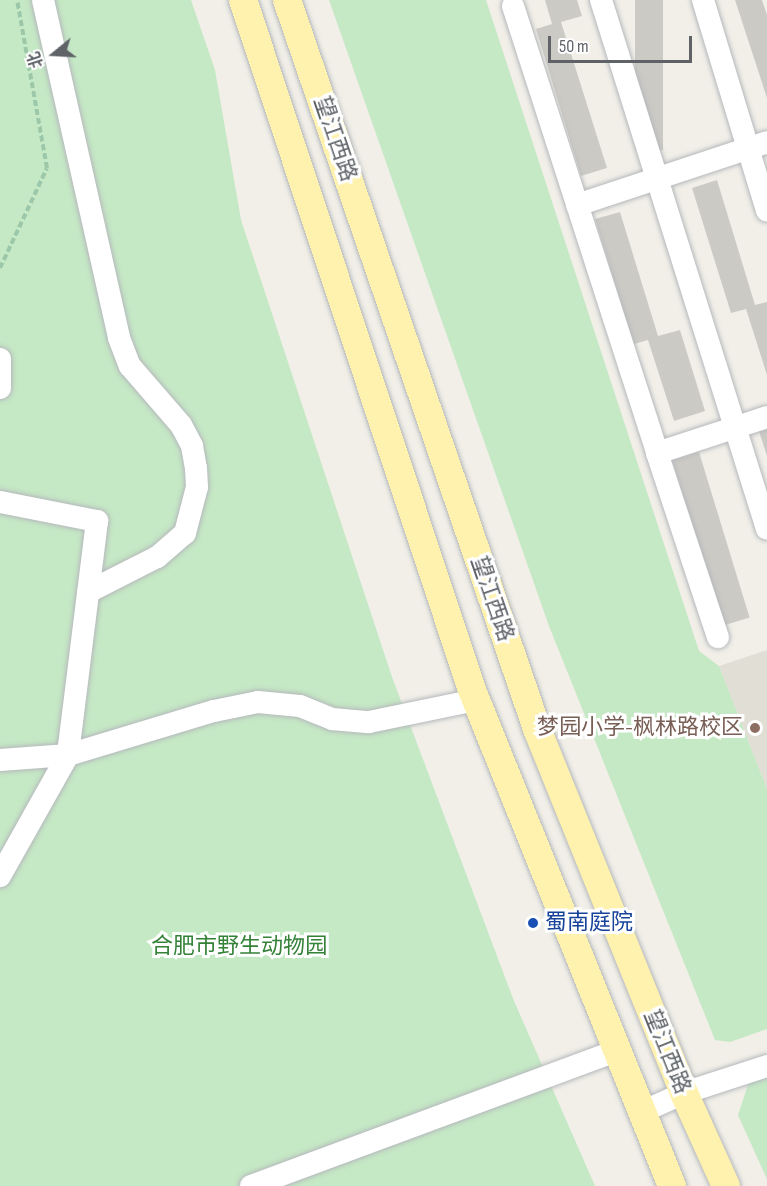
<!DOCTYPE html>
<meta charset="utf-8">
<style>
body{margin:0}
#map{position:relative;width:767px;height:1186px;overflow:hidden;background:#f1efe8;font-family:"Sofia Sans Condensed","Noto Sans SC",sans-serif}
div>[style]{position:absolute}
.education>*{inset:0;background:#e1ded6}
.green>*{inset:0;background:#c5e8c5}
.building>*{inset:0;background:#cccac5;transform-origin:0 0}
.path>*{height:4px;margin-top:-2px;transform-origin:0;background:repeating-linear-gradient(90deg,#9cc7a9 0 6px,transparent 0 9px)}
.roads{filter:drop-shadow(0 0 2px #b5b8bc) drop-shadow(0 0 2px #b5b8bc)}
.minor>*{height:22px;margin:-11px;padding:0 11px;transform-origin:11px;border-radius:11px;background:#fff}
.major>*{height:28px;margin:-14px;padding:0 14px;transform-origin:14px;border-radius:14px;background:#fff2af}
.dots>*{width:16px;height:16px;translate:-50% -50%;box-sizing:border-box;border:3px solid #fff;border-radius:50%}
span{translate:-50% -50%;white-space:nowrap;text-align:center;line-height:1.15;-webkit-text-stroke:6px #fff;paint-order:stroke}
.street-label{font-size:22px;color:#5f6368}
.education-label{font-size:22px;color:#785e54}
.right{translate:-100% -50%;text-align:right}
.transit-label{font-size:22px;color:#164399}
.left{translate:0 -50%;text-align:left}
.park-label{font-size:22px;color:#348238}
.north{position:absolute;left:24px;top:24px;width:60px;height:60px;-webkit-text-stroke:4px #fff;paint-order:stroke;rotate:252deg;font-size:16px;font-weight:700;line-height:24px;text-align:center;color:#5f6368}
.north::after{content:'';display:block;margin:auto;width:21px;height:27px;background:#5f6368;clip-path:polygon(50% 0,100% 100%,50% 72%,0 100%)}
.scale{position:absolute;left:548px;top:36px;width:144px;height:27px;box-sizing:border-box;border:3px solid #5f6368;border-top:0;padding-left:8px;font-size:18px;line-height:21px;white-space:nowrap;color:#5f6368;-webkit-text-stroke:4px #fff;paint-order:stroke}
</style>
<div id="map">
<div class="education">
<div style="clip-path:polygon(767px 650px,767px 789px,719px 666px)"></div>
</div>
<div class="green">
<div style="clip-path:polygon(0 0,191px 0,215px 70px,241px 220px,392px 677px,514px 1001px,595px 1186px,0 1186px)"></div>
<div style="clip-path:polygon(329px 0,486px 0,699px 651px,719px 666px,767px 789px,767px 1029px,730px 1042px,715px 1040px,549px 626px)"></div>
<div style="clip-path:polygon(767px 1077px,767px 1179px,738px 1115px,749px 1082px)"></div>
</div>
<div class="building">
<div style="clip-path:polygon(545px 0,577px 0,582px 16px,561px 22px,607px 168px,581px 176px,536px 29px,552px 24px)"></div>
<div style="left:635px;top:0;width:28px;height:150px"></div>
<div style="clip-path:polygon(735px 0,762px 0,767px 15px,767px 98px)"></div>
<div style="clip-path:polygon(717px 180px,755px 305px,767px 302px,767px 375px,746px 309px,731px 313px,692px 188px)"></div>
<div style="clip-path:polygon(620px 212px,658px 336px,680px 330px,705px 411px,674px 421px,648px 340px,634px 344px,595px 219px)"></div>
<div style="clip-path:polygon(767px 428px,767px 456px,759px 431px)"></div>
<div style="left:699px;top:452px;width:173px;height:28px;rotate:73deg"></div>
</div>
<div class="path">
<div style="left:0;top:268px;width:110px;rotate:-64.8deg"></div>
<div style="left:47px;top:168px;width:171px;rotate:-100.1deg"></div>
</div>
<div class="roads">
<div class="minor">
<div style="left:43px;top:0;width:346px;rotate:77.3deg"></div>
<div style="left:119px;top:338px;width:30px;rotate:69deg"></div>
<div style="left:130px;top:366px;width:78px;rotate:49.2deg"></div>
<div style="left:181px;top:425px;width:24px;rotate:62deg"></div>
<div style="left:192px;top:446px;width:22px;rotate:80deg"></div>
<div style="left:196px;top:468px;width:19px;rotate:87deg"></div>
<div style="left:197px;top:487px;width:48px;rotate:104.6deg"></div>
<div style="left:185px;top:533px;width:37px;rotate:139deg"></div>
<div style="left:157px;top:557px;width:77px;rotate:153.1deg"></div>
<div style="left:601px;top:0;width:554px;rotate:72.58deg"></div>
<div style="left:703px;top:0;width:220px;rotate:73.1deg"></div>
<div style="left:513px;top:6px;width:470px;rotate:72.1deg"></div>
<div style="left:657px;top:453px;width:116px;rotate:-18.1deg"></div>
<div style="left:577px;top:205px;width:200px;rotate:-18.3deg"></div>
<div style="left:0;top:359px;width:29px;rotate:90deg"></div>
<div style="left:657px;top:453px;width:194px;rotate:71.7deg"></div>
<div style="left:0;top:502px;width:99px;rotate:11.1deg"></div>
<div style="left:97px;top:521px;width:236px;rotate:97.1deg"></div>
<div style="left:68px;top:755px;width:139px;rotate:119.3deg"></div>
<div style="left:0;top:760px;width:68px;rotate:-4.2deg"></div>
<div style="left:68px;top:755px;width:152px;rotate:-16.8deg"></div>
<div style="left:214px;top:711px;width:45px;rotate:-11.6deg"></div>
<div style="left:258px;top:702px;width:42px;rotate:5.4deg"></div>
<div style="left:300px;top:706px;width:35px;rotate:22deg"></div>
<div style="left:332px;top:719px;width:37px;rotate:5deg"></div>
<div style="left:369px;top:722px;width:109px;rotate:-11.6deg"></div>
<div style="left:644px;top:1111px;width:44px;rotate:-24.2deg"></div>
<div style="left:684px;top:1093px;width:87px;rotate:-18deg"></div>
<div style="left:251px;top:1186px;width:392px;rotate:-20.3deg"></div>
</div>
<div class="major">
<div style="left:243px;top:0;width:727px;rotate:71.64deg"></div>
<div style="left:472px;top:690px;width:535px;rotate:68.04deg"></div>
<div style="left:287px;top:0;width:771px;rotate:71.07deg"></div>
<div style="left:537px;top:729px;width:393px;rotate:68deg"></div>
<div style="left:684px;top:1093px;width:102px;rotate:65.7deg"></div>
</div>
</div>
<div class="dots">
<div style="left:755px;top:728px;background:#8d6e63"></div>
<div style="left:533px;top:923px;background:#1a4fb4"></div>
</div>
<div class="street-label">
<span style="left:335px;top:139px;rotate:71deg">望江西路</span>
<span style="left:492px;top:599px;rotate:71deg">望江西路</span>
<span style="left:667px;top:1052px;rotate:68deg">望江西路</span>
</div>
<div class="education-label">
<span class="right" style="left:743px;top:728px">梦园小学-枫林路校区</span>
</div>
<div class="transit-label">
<span class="left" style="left:545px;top:923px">蜀南庭院</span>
</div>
<div class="park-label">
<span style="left:239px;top:947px">合肥市野生动物园</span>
</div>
<div class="north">北</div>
<div class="scale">50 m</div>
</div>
